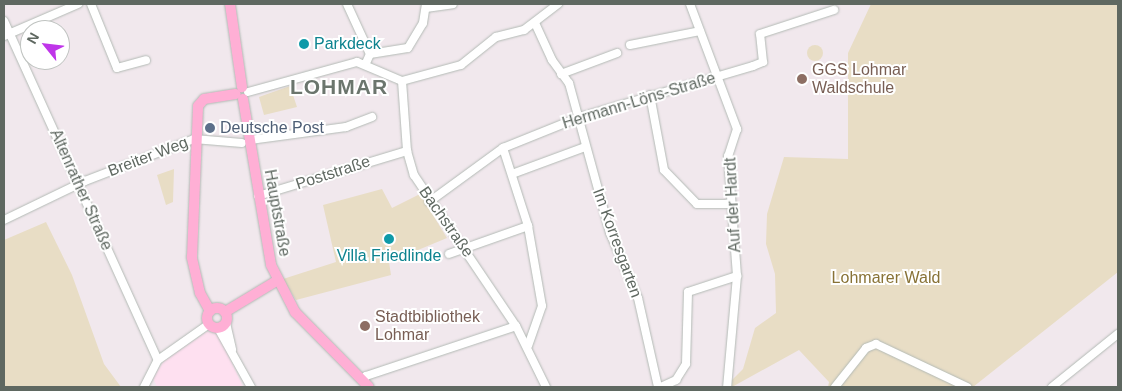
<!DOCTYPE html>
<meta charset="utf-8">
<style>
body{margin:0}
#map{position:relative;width:1122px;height:391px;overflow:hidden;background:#f1e8ed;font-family:Arial,sans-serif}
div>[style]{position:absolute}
.commercial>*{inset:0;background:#fee0f0}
.green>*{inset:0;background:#e8ddc5}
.round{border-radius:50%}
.roads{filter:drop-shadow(0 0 1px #b3bab5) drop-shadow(0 0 1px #b3bab5)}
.minor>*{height:8px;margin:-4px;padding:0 4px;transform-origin:4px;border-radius:4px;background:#fff}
.major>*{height:10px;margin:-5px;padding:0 5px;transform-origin:5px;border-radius:5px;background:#ffafd5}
.major>.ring{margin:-5px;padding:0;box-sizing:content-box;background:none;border:10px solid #ffafd5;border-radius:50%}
.dots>*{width:14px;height:14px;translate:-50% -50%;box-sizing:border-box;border:2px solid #fff;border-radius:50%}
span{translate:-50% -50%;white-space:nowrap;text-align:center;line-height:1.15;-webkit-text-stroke:4px #fff;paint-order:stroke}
.culture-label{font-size:16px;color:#0d838f}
.left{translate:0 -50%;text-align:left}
.education-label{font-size:16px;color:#785e54}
.street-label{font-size:16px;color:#5f6861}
.service-label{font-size:16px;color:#4e5e75}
.park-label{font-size:16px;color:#887236}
.district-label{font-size:21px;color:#6b756d;font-weight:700;letter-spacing:1px}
.frame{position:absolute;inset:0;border:5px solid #5f6861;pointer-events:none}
.north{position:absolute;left:20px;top:20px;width:50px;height:50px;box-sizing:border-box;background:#fff;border:1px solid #bfc3c0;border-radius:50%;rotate:299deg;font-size:14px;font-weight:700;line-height:20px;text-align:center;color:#5f6861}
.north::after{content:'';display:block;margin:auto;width:18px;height:22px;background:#bf35e9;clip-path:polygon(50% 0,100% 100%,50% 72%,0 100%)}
</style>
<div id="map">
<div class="commercial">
<div style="clip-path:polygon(208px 331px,218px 333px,243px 387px,157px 387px,153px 378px,164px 361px)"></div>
</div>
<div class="green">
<div style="clip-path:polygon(871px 4px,1118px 4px,1118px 272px,973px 387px,828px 387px,829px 382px,799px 350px,732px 387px,732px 380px,743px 369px,755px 328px,776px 313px,775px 274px,766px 244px,767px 214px,784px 157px,848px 159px,848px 53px)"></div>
<div class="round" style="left:807px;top:45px;width:16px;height:16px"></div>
<div style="clip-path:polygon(290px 86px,297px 107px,264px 115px,259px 97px)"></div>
<div style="clip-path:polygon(174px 169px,173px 202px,166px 205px,157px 175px)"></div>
<div style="clip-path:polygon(382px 189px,392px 208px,420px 194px,447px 238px,389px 262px,391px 275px,296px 300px,283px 279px,336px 262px,323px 205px)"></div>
<div style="clip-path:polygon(46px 222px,72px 275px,104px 364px,121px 387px,4px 387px,4px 240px)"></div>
</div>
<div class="roads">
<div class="minor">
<div style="left:91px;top:4px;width:69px;rotate:67.9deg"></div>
<div style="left:117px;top:68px;width:30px;rotate:-15deg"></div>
<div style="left:347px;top:4px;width:55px;rotate:65.3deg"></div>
<div style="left:690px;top:4px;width:134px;rotate:69.4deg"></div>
<div style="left:737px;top:129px;width:28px;rotate:108deg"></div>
<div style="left:728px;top:156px;width:120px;rotate:85.7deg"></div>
<div style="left:737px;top:276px;width:111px;rotate:95.1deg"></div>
<div style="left:426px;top:8px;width:27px;rotate:-8deg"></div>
<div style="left:4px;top:21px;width:372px;rotate:65.6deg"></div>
<div style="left:535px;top:23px;width:41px;rotate:65.3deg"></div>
<div style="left:552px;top:60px;width:29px;rotate:54deg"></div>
<div style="left:569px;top:83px;width:156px;rotate:74.7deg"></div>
<div style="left:610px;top:233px;width:71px;rotate:66.7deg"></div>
<div style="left:638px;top:298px;width:91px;rotate:77.3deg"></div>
<div style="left:4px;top:36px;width:81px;rotate:-23.4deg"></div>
<div style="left:630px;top:45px;width:71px;rotate:-11.3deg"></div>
<div style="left:366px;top:63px;width:10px;rotate:-66deg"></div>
<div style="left:370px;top:54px;width:38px;rotate:-9deg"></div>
<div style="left:408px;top:48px;width:29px;rotate:-59deg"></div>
<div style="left:423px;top:23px;width:19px;rotate:-81deg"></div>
<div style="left:561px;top:74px;width:60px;rotate:-20.6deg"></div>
<div style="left:402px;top:81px;width:61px;rotate:-15.2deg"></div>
<div style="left:461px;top:65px;width:45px;rotate:-38.7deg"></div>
<div style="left:496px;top:37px;width:29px;rotate:-14deg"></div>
<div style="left:524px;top:30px;width:43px;rotate:-37.4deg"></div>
<div style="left:248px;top:92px;width:113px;rotate:-15.4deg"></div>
<div style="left:357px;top:62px;width:49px;rotate:22.9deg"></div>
<div style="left:402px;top:81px;width:70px;rotate:85.9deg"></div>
<div style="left:407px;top:151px;width:25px;rotate:74deg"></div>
<div style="left:414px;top:175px;width:182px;rotate:56deg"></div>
<div style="left:516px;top:326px;width:68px;rotate:63.8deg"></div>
<div style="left:650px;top:95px;width:76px;rotate:79.4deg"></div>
<div style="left:664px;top:170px;width:47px;rotate:45.9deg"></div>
<div style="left:697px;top:204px;width:33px"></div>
<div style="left:250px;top:140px;width:97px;rotate:-7.7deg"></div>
<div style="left:346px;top:127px;width:28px;rotate:-21deg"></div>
<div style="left:503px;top:148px;width:82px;rotate:72.2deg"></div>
<div style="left:528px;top:226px;width:81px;rotate:80.1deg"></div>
<div style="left:542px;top:306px;width:42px;rotate:109.3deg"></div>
<div style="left:512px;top:174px;width:78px;rotate:-20.3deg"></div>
<div style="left:258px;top:196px;width:156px;rotate:-16.8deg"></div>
<div style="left:429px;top:202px;width:92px;rotate:-36.1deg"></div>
<div style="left:503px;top:148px;width:83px;rotate:-21.9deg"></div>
<div style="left:580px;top:117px;width:180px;rotate:-16.4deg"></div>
<div style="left:753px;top:66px;width:11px;rotate:-22deg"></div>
<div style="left:763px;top:62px;width:28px;rotate:-96deg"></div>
<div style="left:760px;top:34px;width:78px;rotate:-18deg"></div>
<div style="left:4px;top:220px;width:90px;rotate:-25.7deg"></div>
<div style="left:85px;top:181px;width:117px;rotate:-21.1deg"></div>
<div style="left:194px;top:139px;width:48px;rotate:4.8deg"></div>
<div style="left:449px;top:254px;width:84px;rotate:-19.5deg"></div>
<div style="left:226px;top:323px;width:27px;rotate:77deg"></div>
<div style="left:218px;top:328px;width:68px;rotate:60.8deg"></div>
<div style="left:363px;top:381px;width:6px;rotate:-59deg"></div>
<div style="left:366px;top:376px;width:158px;rotate:-18.4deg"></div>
<div style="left:144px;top:387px;width:30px;rotate:-63deg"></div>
<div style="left:158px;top:360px;width:62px;rotate:-35.2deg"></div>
<div style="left:661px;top:387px;width:17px;rotate:-25deg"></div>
<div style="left:676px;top:380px;width:19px;rotate:-58deg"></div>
<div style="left:686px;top:364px;width:72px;rotate:-88.4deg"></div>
<div style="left:688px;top:292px;width:52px;rotate:-18.1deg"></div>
<div style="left:835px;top:387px;width:50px;rotate:-51.5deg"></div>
<div style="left:866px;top:348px;width:11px;rotate:-22deg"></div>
<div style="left:876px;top:344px;width:101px;rotate:25.3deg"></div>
<div style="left:1052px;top:387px;width:85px;rotate:-38.8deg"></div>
</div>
<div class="major">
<div style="left:230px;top:4px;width:84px;rotate:81.8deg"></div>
<div style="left:243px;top:99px;width:168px;rotate:80.4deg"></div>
<div style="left:271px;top:265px;width:53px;rotate:62.9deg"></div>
<div style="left:295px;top:312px;width:105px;rotate:45.4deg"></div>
<div class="ring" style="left:207px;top:308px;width:10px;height:10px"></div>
<div style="left:210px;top:311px;width:21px;rotate:-119deg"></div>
<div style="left:200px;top:293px;width:37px;rotate:-103deg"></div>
<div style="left:192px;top:257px;width:151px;rotate:-87.7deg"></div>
<div style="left:198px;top:106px;width:9px;rotate:-49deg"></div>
<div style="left:204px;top:99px;width:32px;rotate:-9deg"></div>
<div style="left:225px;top:312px;width:62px;rotate:-31.1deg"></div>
</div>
</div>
<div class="dots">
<div style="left:304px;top:44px;background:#0f9aa8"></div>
<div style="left:802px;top:79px;background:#8d6e63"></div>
<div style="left:210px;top:128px;background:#5c6f8a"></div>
<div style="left:389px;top:239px;background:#0f9aa8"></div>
<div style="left:365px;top:326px;background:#8d6e63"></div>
</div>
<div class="culture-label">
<span class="left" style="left:314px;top:44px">Parkdeck</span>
<span style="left:389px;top:256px">Villa Friedlinde</span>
</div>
<div class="education-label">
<span class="left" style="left:812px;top:79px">GGS Lohmar<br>Waldschule</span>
<span class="left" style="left:375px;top:326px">Stadtbibliothek<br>Lohmar</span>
</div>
<div class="street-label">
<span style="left:639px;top:101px;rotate:-17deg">Hermann-Löns-Straße</span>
<span style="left:148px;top:157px;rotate:-21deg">Breiter Weg</span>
<span style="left:333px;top:173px;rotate:-18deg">Poststraße</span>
<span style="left:81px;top:190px;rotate:66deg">Altenrather Straße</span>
<span style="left:733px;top:205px;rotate:-93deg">Auf der Hardt</span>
<span style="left:277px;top:213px;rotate:80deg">Hauptstraße</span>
<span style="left:446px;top:222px;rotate:55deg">Bachstraße</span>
<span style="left:617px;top:243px;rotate:70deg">Im Korresgarten</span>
</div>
<div class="service-label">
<span class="left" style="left:220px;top:128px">Deutsche Post</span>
</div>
<div class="park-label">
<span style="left:886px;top:278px">Lohmarer Wald</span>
</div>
<div class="district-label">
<span style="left:339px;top:87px">LOHMAR</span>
</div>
<div class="frame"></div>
<div class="north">N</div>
</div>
